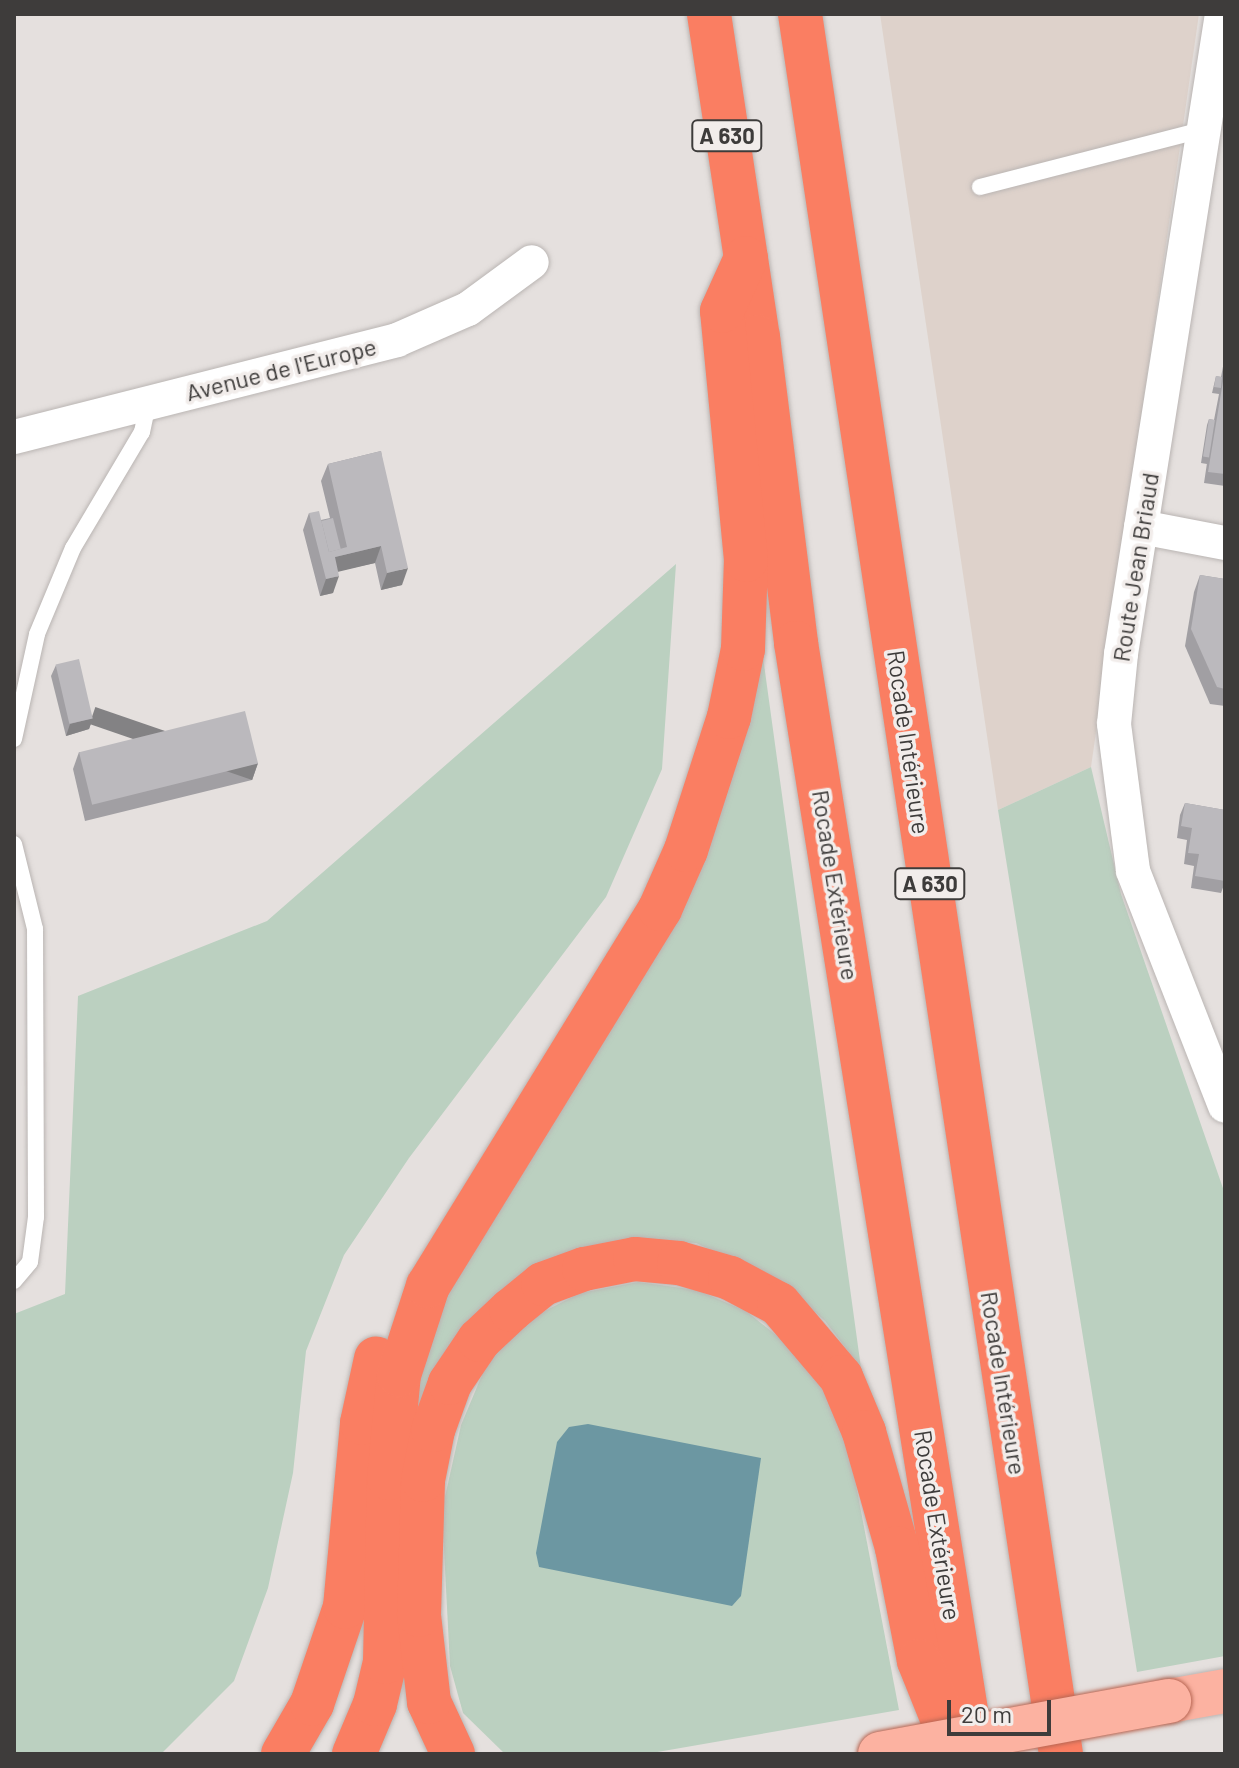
<!DOCTYPE html>
<meta charset="utf-8">
<style>
body{margin:0}
#map{position:relative;width:1239px;height:1768px;overflow:hidden;background:#e5e0de;font-family:Barlow,sans-serif}
div>[style]{position:absolute}
.built>*{inset:0;background:#ded2cb}
.green>*{inset:0;background:#bbd0c0}
.water>*{inset:0;background:#6c97a2}
.roads{filter:drop-shadow(0 0 2px #bab5b3) drop-shadow(0 0 2px #bab5b3)}
.lane>*{height:16px;margin:-8px;padding:0 8px;transform-origin:8px;border-radius:8px;background:#fff}
.street>*{height:34px;margin:-17px;padding:0 17px;transform-origin:17px;border-radius:17px;background:#fff}
.primary>*{height:44px;margin:-22px;padding:0 22px;transform-origin:22px;border-radius:22px;background:#fcb2a1}
.highway>*{height:44px;margin:-22px;padding:0 22px;transform-origin:22px;border-radius:22px;background:#fa7e62}
.bridges{filter:drop-shadow(0 0 2px #b86754) drop-shadow(0 0 2px #b86754)}
.primary-bridge>*{height:44px;margin:-22px;padding:0 22px;transform-origin:22px;border-radius:22px;background:#fcb2a1}
.wall>*{inset:0;background:#a19fa3}
.shaded-wall>*{inset:0;background:#838284;transform-origin:0 0}
.building>*{inset:0;background:#bbb9bd;transform-origin:0 0}
span{translate:-50% -50%;white-space:nowrap;text-align:center;line-height:1.15;-webkit-text-stroke:7px #f2edeb;paint-order:stroke}
.shield-label span{padding:2px 6px;background:#f2edeb;border:2px solid;border-radius:6px;-webkit-text-stroke-width:0}
.shield-label{font-size:22px;color:#3e3c3b;font-weight:700}
.street-label{font-size:24px;color:#3e3c3b}
.frame{position:absolute;inset:0;border:16px solid #3e3c3b;pointer-events:none}
.scale{position:absolute;left:947px;top:1700px;width:104px;height:36px;box-sizing:border-box;border:4px solid #3e3c3b;border-top:0;padding-left:10px;font-size:24px;line-height:28px;white-space:nowrap;color:#3e3c3b;-webkit-text-stroke:6px #f2edeb;paint-order:stroke}
</style>
<div id="map">
<div class="built">
<div style="clip-path:polygon(880px 14px,1199px 14px,1091px 767px,998px 810px)"></div>
</div>
<div class="green">
<div style="clip-path:polygon(676px 564px,662px 769px,606px 897px,409px 1158px,344px 1255px,306px 1351px,293px 1473px,268px 1588px,234px 1681px,161px 1754px,14px 1754px,14px 1314px,65px 1294px,78px 996px,267px 921px)"></div>
<div style="clip-path:polygon(763px 657px,861px 1368px,825px 1321px,782px 1283px,696px 1243px,643px 1240px,541px 1266px,411px 1461px,414px 1390px,428px 1334px)"></div>
<div style="clip-path:polygon(1091px 767px,1121px 894px,1225px 1194px,1225px 1656px,1137px 1672px,998px 810px)"></div>
<div style="clip-path:polygon(638px 1282px,697px 1290px,746px 1311px,786px 1343px,819px 1383px,848px 1443px,899px 1710px,646px 1754px,505px 1754px,463px 1713px,450px 1666px,442px 1510px,461px 1425px,487px 1363px,529px 1319px,580px 1293px)"></div>
</div>
<div class="water">
<div style="clip-path:polygon(588px 1424px,761px 1458px,741px 1596px,732px 1606px,539px 1567px,536px 1553px,557px 1442px,569px 1427px)"></div>
</div>
<div class="roads">
<div class="lane">
<div style="left:980px;top:187px;width:229px;rotate:-14.4deg"></div>
<div style="left:14px;top:739px;width:107px;rotate:-77.6deg"></div>
<div style="left:37px;top:634px;width:93px;rotate:-67.3deg"></div>
<div style="left:73px;top:548px;width:135px;rotate:-59.3deg"></div>
<div style="left:142px;top:432px;width:30px;rotate:-78deg"></div>
<div style="left:14px;top:844px;width:88px;rotate:76.1deg"></div>
<div style="left:35px;top:929px;width:288px;rotate:89.8deg"></div>
<div style="left:36px;top:1217px;width:45px;rotate:97.6deg"></div>
<div style="left:30px;top:1262px;width:25px;rotate:130deg"></div>
</div>
<div class="street">
<div style="left:1222px;top:14px;width:648px;rotate:98.97deg"></div>
<div style="left:1121px;top:654px;width:70px;rotate:95.7deg"></div>
<div style="left:1114px;top:724px;width:148px;rotate:82.6deg"></div>
<div style="left:1133px;top:871px;width:252px;rotate:68.6deg"></div>
<div style="left:14px;top:437px;width:395px;rotate:-14.2deg"></div>
<div style="left:397px;top:340px;width:77px;rotate:-23.6deg"></div>
<div style="left:468px;top:309px;width:79px;rotate:-36.3deg"></div>
<div style="left:1141px;top:527px;width:86px;rotate:10.8deg"></div>
</div>
<div class="primary">
<div style="left:1169px;top:1701px;width:57px;rotate:-10.1deg"></div>
</div>
<div class="highway">
<div style="left:709px;top:14px;width:327px;rotate:81.4deg"></div>
<div style="left:758px;top:337px;width:308px;rotate:82.9deg"></div>
<div style="left:796px;top:643px;width:1125px;rotate:80.95deg"></div>
<div style="left:800px;top:14px;width:1759px;rotate:81.47deg"></div>
<div style="left:283px;top:1754px;width:58px;rotate:-59.9deg"></div>
<div style="left:312px;top:1704px;width:102px;rotate:-71.2deg"></div>
<div style="left:345px;top:1607px;width:185px;rotate:-84.7deg"></div>
<div style="left:362px;top:1423px;width:66px;rotate:-77.7deg"></div>
<div style="left:354px;top:1754px;width:54px;rotate:-67.2deg"></div>
<div style="left:375px;top:1704px;width:43px;rotate:-76.6deg"></div>
<div style="left:385px;top:1662px;width:184px;rotate:-88.8deg"></div>
<div style="left:389px;top:1478px;width:103px;rotate:-84.5deg"></div>
<div style="left:399px;top:1375px;width:94px;rotate:-72deg"></div>
<div style="left:428px;top:1286px;width:443px;rotate:-58.4deg"></div>
<div style="left:660px;top:909px;width:64px;rotate:-66.2deg"></div>
<div style="left:686px;top:850px;width:140px;rotate:-72.1deg"></div>
<div style="left:729px;top:717px;width:69px;rotate:-78.4deg"></div>
<div style="left:743px;top:649px;width:89px;rotate:-88.1deg"></div>
<div style="left:746px;top:560px;width:250px;rotate:-95.5deg"></div>
<div style="left:722px;top:311px;width:58px;rotate:-65.6deg"></div>
<div style="left:453px;top:1754px;width:57px;rotate:-114.8deg"></div>
<div style="left:429px;top:1702px;width:88px;rotate:-96.6deg"></div>
<div style="left:419px;top:1615px;width:135px;rotate:-88.3deg"></div>
<div style="left:423px;top:1480px;width:51px;rotate:-78.7deg"></div>
<div style="left:433px;top:1430px;width:50px;rotate:-70.1deg"></div>
<div style="left:450px;top:1383px;width:52px;rotate:-56deg"></div>
<div style="left:479px;top:1340px;width:44px;rotate:-43.2deg"></div>
<div style="left:511px;top:1310px;width:41px;rotate:-39.1deg"></div>
<div style="left:543px;top:1284px;width:44px;rotate:-20.1deg"></div>
<div style="left:584px;top:1269px;width:52px;rotate:-11.1deg"></div>
<div style="left:635px;top:1259px;width:44px;rotate:5.2deg"></div>
<div style="left:679px;top:1263px;width:53px;rotate:16.4deg"></div>
<div style="left:730px;top:1278px;width:55px;rotate:28deg"></div>
<div style="left:779px;top:1304px;width:96px;rotate:49.7deg"></div>
<div style="left:841px;top:1377px;width:60px;rotate:67.3deg"></div>
<div style="left:864px;top:1432px;width:121px;rotate:74.1deg"></div>
<div style="left:897px;top:1548px;width:115px;rotate:79deg"></div>
<div style="left:919px;top:1661px;width:99px;rotate:68.1deg"></div>
</div>
</div>
<div class="bridges">
<div class="primary-bridge">
<div style="left:880px;top:1754px;width:294px;rotate:-10.4deg"></div>
</div>
</div>
<div class="wall">
<div style="clip-path:polygon(1225px 356px,1225px 486px,1204px 483px,1207px 463px,1207px 464px,1201px 463px,1207px 425px,1209px 419px,1214px 420px,1219px 394px,1212px 393px,1216px 376px,1221px 377px)"></div>
<div style="clip-path:polygon(381px 451px,402px 585px,381px 590px,375px 563px,338px 571px,333px 593px,320px 596px,303px 530px,309px 513px,321px 520px,330px 518px,321px 481px,328px 464px)"></div>
<div style="clip-path:polygon(1200px 575px,1225px 579px,1225px 706px,1210px 704px,1185px 646px,1194px 592px)"></div>
<div style="clip-path:polygon(56px 665px,93px 718px,89px 729px,66px 736px,51px 676px)"></div>
<div style="clip-path:polygon(79px 752px,258px 763px,252px 780px,85px 821px,73px 769px)"></div>
<div style="clip-path:polygon(1185px 803px,1225px 810px,1225px 882px,1221px 893px,1191px 888px,1194px 866px,1184px 864px,1187px 840px,1177px 838px,1180px 815px)"></div>
</div>
<div class="shaded-wall">
<div style="clip-path:polygon(381px 546px,375px 563px,329px 574px,335px 557px)"></div>
<div style="clip-path:polygon(408px 568px,402px 585px,381px 590px,387px 573px)"></div>
<div style="clip-path:polygon(339px 576px,333px 593px,320px 596px,326px 579px)"></div>
<div style="clip-path:polygon(93px 718px,89px 729px,66px 736px,70px 724px)"></div>
<div style="left:258px;top:763px;width:18px;height:172px;rotate:109deg"></div>
</div>
<div class="building">
<div style="clip-path:polygon(1225px 369px,1225px 474px,1208px 472px)"></div>
<div style="clip-path:polygon(1216px 376px,1222px 377px,1221px 388px,1214px 387px)"></div>
<div style="left:1209px;top:419px;width:6px;height:38px;rotate:9deg"></div>
<div style="clip-path:polygon(381px 451px,408px 568px,387px 573px,381px 546px,335px 557px,339px 576px,326px 579px,309px 513px,319px 511px,329px 552px,347px 547px,328px 464px)"></div>
<div style="left:333px;top:518px;width:32px;height:12px;rotate:76deg"></div>
<div style="clip-path:polygon(1200px 575px,1225px 579px,1225px 689px,1217px 687px,1191px 629px)"></div>
<div style="left:79px;top:659px;width:61px;height:24px;rotate:77deg"></div>
<div style="left:245px;top:711px;width:54px;height:171px;rotate:76deg"></div>
<div style="clip-path:polygon(1185px 803px,1225px 810px,1225px 881px,1195px 876px,1199px 854px,1188px 853px,1192px 828px,1181px 826px)"></div>
</div>
<div class="shield-label">
<span style="left:727px;top:136px">A 630</span>
<span style="left:930px;top:884px">A 630</span>
</div>
<div class="street-label">
<span style="left:281px;top:369px;rotate:-14deg">Avenue de l'Europe</span>
<span style="left:1135px;top:567px;rotate:-81deg">Route Jean Briaud</span>
<span style="left:909px;top:742px;rotate:82deg">Rocade Intérieure</span>
<span style="left:836px;top:885px;rotate:81deg">Rocade Extérieure</span>
<span style="left:1004px;top:1383px;rotate:81deg">Rocade Intérieure</span>
<span style="left:938px;top:1525px;rotate:81deg">Rocade Extérieure</span>
</div>
<div class="frame"></div>
<div class="scale">20 m</div>
</div>
